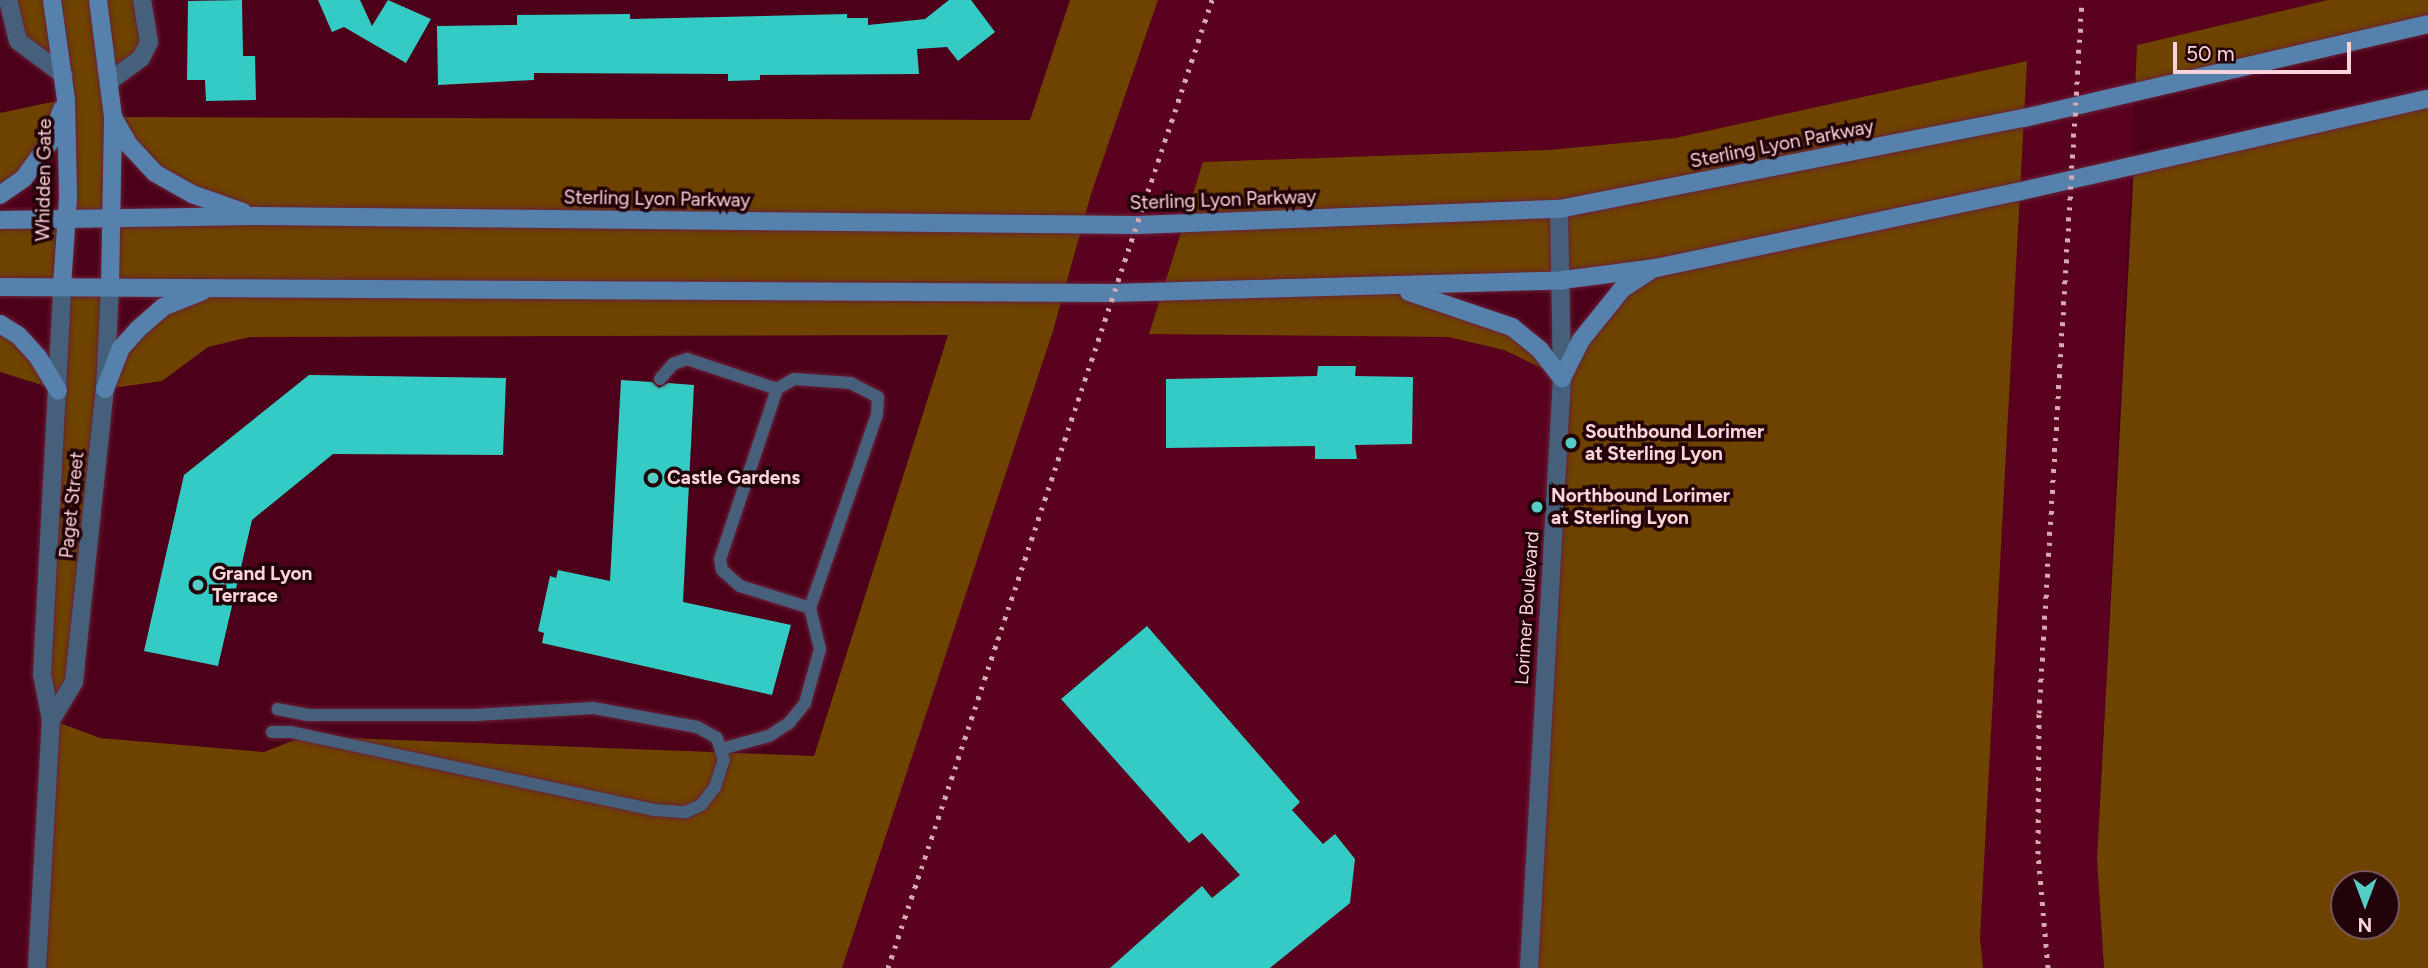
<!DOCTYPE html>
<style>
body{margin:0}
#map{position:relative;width:2428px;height:968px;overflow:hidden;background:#4c0019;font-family:Figtree,sans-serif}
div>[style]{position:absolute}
.built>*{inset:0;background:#5a011f}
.green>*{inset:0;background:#6e4300}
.building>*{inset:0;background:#34cbc5}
.roads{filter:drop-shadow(0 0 2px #682238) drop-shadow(0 0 2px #682238)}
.lane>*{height:12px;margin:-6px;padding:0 6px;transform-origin:6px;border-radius:6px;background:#46607c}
.street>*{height:18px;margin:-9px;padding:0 9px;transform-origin:9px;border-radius:9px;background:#46607c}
.secondary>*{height:18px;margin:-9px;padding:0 9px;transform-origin:9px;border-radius:9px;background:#5681ad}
.rail>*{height:5px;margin-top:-2.5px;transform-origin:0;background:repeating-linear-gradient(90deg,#d6a8b1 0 3.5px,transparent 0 10.5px)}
.dots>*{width:19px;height:19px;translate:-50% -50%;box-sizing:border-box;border:4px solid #210309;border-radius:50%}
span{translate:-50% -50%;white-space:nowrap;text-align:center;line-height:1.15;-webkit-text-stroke:7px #210309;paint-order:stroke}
.street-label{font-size:19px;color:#fbd4d9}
.poi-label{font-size:19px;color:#fbd4d9;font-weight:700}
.left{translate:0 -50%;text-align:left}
.north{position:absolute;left:2330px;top:870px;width:70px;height:70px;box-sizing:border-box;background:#210309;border:2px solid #78575c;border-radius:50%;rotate:180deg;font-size:19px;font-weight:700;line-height:28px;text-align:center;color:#fbd4d9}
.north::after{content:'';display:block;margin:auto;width:24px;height:32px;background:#54cdc7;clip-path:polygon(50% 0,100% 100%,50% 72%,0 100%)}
.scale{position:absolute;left:2173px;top:42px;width:178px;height:32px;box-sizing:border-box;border:4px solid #fbd4d9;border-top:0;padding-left:9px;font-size:21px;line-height:24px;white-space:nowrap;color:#fbd4d9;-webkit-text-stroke:5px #210309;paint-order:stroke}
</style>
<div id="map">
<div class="built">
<div style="clip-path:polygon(1158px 0,2328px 0,2137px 45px,2097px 859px,2104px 968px,1983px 968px,1980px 938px,2026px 61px,1675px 138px,1548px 150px,1164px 292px,1149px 334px,1448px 337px,1504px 350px,1562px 378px,1529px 968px,842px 968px,1053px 331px,1092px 191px)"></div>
</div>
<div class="green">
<div style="clip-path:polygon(evenodd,8px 0,142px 0,149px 42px,111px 80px,114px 117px,1030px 120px,1070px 0,1158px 0,1092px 191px,1053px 331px,842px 968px,37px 968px,51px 720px,42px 674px,58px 390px,0 372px,0 324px,57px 388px,62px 287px,0 287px,0 220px,66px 220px,66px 102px,50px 142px,0 195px,0 113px,66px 99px,64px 75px,32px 55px,8px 0,114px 119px,155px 173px,254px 216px,111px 217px,114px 119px,8px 0,111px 217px,109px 287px,62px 286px,66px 220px,111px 217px,8px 0,110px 287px,207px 289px,138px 329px,105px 386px,110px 287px,8px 0,948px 335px,814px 756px,347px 738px,297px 739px,264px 752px,100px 738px,52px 720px,74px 682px,105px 389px,162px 381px,208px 347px,250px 337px,948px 335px)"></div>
<div style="clip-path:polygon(2328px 0,2428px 0,2428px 24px,2135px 91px,2137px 45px)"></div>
<div style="clip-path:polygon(evenodd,2027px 61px,1980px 938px,1983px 968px,1529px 968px,1562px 378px,1504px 350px,1448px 337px,1149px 334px,1203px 162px,1548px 150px,1675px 138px,2027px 61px,1654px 269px,1581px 340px,1562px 378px,1512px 327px,1396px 287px,1654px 269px)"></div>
<div style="clip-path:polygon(evenodd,2428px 99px,2428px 968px,2104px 968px,2097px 859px,2134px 165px,2428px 99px,2344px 884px,2386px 884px,2386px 926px,2344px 926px,2344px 884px)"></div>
</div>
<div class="building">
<div style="clip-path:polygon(242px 0,243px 56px,255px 56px,256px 100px,206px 101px,205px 80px,187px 80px,188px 1px)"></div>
<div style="clip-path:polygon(318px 0,360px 0,372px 26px,388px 0,431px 19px,406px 63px,344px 27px,332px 32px)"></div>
<div style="clip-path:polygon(949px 0,971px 0,995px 32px,958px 61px,947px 47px,917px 49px,919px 74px,760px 75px,760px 80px,728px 81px,728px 74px,534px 73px,534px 80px,438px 85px,437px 26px,517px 25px,517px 15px,630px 14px,630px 19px,847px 14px,847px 18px,868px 18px,868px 25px,925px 19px)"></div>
<div style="clip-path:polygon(1318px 366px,1356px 366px,1355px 376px,1413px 377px,1412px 444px,1355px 445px,1357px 459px,1315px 459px,1315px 446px,1166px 448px,1166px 379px,1317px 376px)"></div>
<div style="clip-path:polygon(309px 375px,506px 378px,503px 455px,333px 454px,252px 520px,218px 666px,144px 651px,184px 475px)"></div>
<div style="clip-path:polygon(621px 380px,652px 382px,659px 388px,668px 383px,694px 385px,683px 602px,791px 625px,772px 695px,542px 643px,544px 633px,538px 631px,550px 576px,556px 578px,558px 570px,610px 581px)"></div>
<div style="clip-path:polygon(1147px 626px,1300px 802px,1292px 810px,1323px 844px,1335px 834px,1355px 859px,1350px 903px,1270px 968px,1110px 968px,1202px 886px,1212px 898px,1240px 875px,1202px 833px,1189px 843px,1061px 699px)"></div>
</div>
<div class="roads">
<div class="lane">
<div style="left:660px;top:379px;width:20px;rotate:-49deg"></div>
<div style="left:673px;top:364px;width:15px;rotate:-20deg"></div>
<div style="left:687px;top:359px;width:95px;rotate:18.4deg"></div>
<div style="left:272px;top:732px;width:19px"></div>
<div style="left:291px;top:732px;width:371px;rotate:12.1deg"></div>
<div style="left:654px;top:810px;width:32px;rotate:4deg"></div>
<div style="left:686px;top:812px;width:17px;rotate:-25deg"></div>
<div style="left:701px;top:805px;width:23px;rotate:-52deg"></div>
<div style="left:715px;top:787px;width:28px;rotate:-72deg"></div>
<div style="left:724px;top:760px;width:23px;rotate:-108deg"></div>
<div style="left:717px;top:738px;width:23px;rotate:-151deg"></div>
<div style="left:697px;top:727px;width:106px;rotate:-169.6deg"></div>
<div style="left:593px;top:708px;width:118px;rotate:176.6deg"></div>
<div style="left:475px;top:715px;width:167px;rotate:180deg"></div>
<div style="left:308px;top:715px;width:31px;rotate:-169deg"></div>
<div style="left:721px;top:749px;width:50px;rotate:-15.2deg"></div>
<div style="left:769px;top:736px;width:24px;rotate:-33deg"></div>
<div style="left:789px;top:723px;width:26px;rotate:-51deg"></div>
<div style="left:805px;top:703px;width:56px;rotate:-74.5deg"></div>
<div style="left:820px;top:649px;width:42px;rotate:-103.7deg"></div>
<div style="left:810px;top:608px;width:204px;rotate:-70.9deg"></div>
<div style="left:877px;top:415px;width:18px;rotate:-87deg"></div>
<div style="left:878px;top:397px;width:30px;rotate:-153deg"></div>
<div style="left:851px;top:383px;width:57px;rotate:-176deg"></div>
<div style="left:794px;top:379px;width:20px;rotate:150deg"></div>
<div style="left:777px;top:389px;width:179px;rotate:108.5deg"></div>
<div style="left:720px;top:559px;width:11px;rotate:80deg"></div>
<div style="left:722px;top:570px;width:24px;rotate:42deg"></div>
<div style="left:740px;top:586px;width:73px;rotate:17.4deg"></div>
</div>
<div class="street">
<div style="left:8px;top:0;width:42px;rotate:76.3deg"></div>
<div style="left:18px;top:41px;width:57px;rotate:36.5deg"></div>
<div style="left:111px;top:80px;width:37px;rotate:-36deg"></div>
<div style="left:141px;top:58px;width:18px;rotate:-63deg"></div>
<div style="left:149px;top:42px;width:43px;rotate:-99.5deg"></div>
<div style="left:51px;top:720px;width:44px;rotate:-58.8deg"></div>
<div style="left:74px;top:682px;width:295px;rotate:-84deg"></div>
<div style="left:105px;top:389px;width:102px;rotate:-87.2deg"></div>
<div style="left:37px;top:968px;width:248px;rotate:-86.8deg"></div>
<div style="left:51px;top:720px;width:47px;rotate:-101.1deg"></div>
<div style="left:42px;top:674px;width:389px;rotate:-87deg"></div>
<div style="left:1529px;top:968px;width:591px;rotate:-86.8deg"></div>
<div style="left:1562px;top:378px;width:169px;rotate:-91deg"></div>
</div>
<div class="secondary">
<div style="left:52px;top:0;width:100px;rotate:82deg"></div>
<div style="left:66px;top:99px;width:99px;rotate:88.8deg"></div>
<div style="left:68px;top:198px;width:88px;rotate:93.9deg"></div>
<div style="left:98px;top:0;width:118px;rotate:82.7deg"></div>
<div style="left:113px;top:117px;width:170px;rotate:91deg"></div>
<div style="left:114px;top:119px;width:30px;rotate:60deg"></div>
<div style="left:129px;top:145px;width:38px;rotate:47deg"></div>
<div style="left:155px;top:173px;width:43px;rotate:29.6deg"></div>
<div style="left:192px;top:194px;width:54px;rotate:19.4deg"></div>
<div style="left:0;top:195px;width:29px;rotate:-35deg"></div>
<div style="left:24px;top:178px;width:44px;rotate:-54.2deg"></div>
<div style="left:50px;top:142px;width:35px;rotate:-70deg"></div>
<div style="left:0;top:220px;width:256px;rotate:-0.9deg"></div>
<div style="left:256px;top:216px;width:881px;rotate:0.59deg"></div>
<div style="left:1137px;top:225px;width:422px;rotate:-2.2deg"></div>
<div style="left:1559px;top:209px;width:474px;rotate:-11.1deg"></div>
<div style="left:2024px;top:118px;width:415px;rotate:-13.1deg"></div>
<div style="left:0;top:287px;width:1111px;rotate:0.31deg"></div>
<div style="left:1111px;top:293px;width:452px;rotate:-1.6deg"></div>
<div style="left:1563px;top:280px;width:94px;rotate:-7.4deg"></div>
<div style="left:1656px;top:268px;width:369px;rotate:-11.9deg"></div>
<div style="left:2017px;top:192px;width:421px;rotate:-12.8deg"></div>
<div style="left:1409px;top:292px;width:109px;rotate:18.8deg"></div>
<div style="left:1512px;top:327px;width:36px;rotate:39deg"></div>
<div style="left:1540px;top:350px;width:36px;rotate:52deg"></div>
<div style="left:1562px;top:378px;width:42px;rotate:-63.4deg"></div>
<div style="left:1581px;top:340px;width:65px;rotate:-51.2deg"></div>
<div style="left:1622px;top:289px;width:33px;rotate:-33deg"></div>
<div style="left:0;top:324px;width:22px;rotate:32deg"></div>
<div style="left:19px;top:336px;width:28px;rotate:48deg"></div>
<div style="left:38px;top:357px;width:39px;rotate:59deg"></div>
<div style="left:105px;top:389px;width:44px;rotate:-68.7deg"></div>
<div style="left:121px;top:348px;width:25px;rotate:-48deg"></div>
<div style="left:138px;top:329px;width:33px;rotate:-41deg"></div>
<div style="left:163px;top:307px;width:43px;rotate:-21.8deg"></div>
</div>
</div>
<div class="rail">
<div style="left:888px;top:968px;width:1021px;rotate:-71.49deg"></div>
<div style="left:2048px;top:968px;width:114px;rotate:-95deg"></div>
<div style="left:2038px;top:854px;width:141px;rotate:-89.6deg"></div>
<div style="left:2039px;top:713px;width:714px;rotate:-86.55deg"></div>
</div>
<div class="dots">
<div style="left:1571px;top:443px;background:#54cdc7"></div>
<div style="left:653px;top:478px;background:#54cdc7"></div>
<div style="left:1537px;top:507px;background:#54cdc7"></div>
<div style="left:198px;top:585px;background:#54cdc7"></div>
</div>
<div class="street-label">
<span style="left:1782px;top:144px;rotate:-11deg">Sterling Lyon Parkway</span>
<span style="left:44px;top:180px;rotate:-89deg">Whidden Gate</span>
<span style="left:657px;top:199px;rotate:1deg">Sterling Lyon Parkway</span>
<span style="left:1223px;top:200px;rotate:-2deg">Sterling Lyon Parkway</span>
<span style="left:72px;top:505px;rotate:-84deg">Paget Street</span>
<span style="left:1527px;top:608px;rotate:-86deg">Lorimer Boulevard</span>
</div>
<div class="poi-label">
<span class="left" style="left:1585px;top:443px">Southbound Lorimer<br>at Sterling Lyon</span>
<span class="left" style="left:667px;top:478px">Castle Gardens</span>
<span class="left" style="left:1551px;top:507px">Northbound Lorimer<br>at Sterling Lyon</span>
<span class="left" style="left:212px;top:585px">Grand Lyon<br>Terrace</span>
</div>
<div class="north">N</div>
<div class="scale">50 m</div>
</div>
